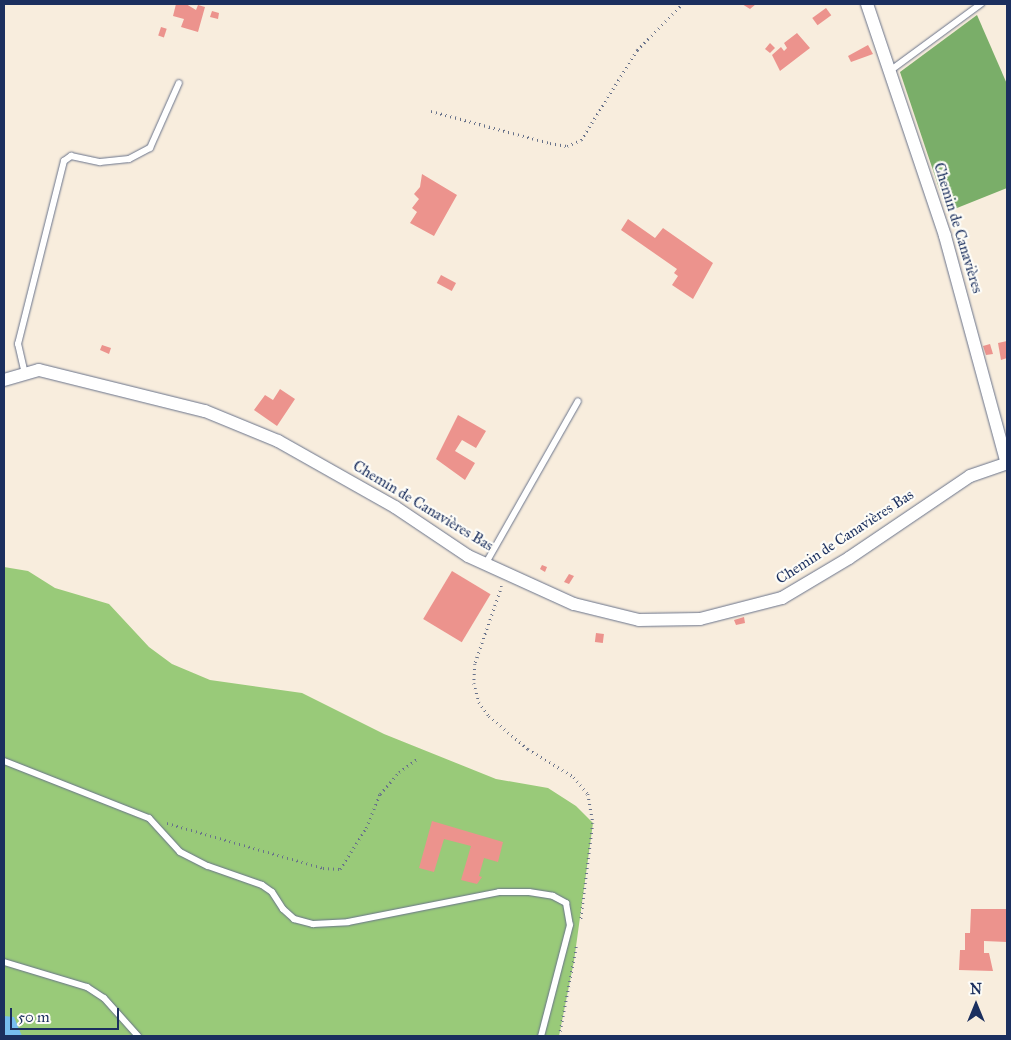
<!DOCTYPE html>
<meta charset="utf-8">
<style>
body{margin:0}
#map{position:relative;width:1011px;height:1040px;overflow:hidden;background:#f8eddd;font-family:"IM FELL Great Primer",serif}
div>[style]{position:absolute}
.green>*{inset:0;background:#99ca79}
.forest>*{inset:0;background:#7aae69}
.water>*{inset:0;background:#77bdef}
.building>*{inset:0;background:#ec938d;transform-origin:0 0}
.path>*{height:2.5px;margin-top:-1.25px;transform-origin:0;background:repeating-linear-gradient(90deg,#68728a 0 1px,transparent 0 5px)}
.roads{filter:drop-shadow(0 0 1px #68728a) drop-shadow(0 0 1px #68728a)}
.service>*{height:6px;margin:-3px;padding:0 3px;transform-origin:3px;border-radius:3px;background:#fff}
.minor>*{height:12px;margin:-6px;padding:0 6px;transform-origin:6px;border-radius:6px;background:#fff}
span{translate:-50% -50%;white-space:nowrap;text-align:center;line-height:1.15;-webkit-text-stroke:4.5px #fdfcf7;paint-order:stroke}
.street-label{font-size:15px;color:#1b2f5e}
.frame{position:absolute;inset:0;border:5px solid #1b2f5e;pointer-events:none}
.north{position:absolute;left:951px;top:980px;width:50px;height:50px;-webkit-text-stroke:4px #fdfcf7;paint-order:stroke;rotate:0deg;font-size:14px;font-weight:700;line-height:20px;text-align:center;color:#1b2f5e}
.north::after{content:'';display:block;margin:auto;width:18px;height:22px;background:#1b2f5e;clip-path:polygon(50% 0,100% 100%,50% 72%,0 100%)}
.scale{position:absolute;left:10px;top:1008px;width:109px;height:22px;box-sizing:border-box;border:2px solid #1b2f5e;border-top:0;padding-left:6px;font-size:15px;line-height:18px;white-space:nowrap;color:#1b2f5e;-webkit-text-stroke:4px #fdfcf7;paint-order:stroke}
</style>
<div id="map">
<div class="green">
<div style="clip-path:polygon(4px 567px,28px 571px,55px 588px,109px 604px,149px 647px,172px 664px,210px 680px,302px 693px,384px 734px,496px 779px,548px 788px,576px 806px,593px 823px,574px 961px,559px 1036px,4px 1036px)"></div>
</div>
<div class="forest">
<div style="clip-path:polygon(977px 15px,1007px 84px,1007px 188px,947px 212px,900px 72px)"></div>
</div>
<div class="water">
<div style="clip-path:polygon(4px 1016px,14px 1017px,22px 1036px,4px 1036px)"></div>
</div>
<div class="building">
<div style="clip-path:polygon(176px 4px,186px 4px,196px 10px,198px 5px,205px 7px,198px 32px,181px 27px,184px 19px,173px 16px)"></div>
<div style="clip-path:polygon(742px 4px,756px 4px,750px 9px)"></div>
<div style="left:826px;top:8px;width:9px;height:17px;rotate:54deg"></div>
<div style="clip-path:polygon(212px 11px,219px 13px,218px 19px,210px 17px)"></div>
<div style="left:161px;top:27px;width:6px;height:9px;rotate:18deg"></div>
<div style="clip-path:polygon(797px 33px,810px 48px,780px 71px,772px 55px,781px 47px,784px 51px,787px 48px,784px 43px)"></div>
<div style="clip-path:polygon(770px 43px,775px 48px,770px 53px,765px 49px)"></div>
<div style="clip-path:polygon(868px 45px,873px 54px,851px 62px,848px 56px)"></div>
<div style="clip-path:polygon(422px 174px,457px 195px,434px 236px,410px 223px,417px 212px,412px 208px,419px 199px,414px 194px,420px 187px)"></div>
<div style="clip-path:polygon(628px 219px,655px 238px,663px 228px,713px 263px,693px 299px,672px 285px,678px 276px,674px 273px,677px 269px,621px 230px)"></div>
<div style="left:441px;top:275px;width:17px;height:9px;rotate:28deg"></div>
<div style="clip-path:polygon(1007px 341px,1007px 358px,1001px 360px,998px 343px)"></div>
<div style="clip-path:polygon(990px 344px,993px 354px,986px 355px,983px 346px)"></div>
<div style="clip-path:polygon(102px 345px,111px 348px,109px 354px,100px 350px)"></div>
<div style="clip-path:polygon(280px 389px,295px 399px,277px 426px,254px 410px,265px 395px,273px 400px)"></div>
<div style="clip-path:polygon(458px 415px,486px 431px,476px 448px,462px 440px,455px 451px,475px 463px,465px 480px,436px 459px)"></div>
<div style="clip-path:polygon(542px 565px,547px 567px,545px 572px,540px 569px)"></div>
<div style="left:452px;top:571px;width:45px;height:56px;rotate:31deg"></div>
<div style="clip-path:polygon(569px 574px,574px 576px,569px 584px,564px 582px)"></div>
<div style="clip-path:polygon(744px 617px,745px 623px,736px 625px,734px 620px)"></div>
<div style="left:596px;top:633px;width:8px;height:9px;rotate:7deg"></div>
<div style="clip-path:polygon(432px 821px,503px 842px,498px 862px,484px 858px,479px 876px,482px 877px,477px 884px,461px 880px,471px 846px,444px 839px,434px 872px,419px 868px)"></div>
<div style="clip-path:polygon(971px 909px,1007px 909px,1007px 942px,984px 941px,984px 953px,989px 953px,993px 971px,959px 970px,960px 950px,965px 950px,965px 933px,970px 933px)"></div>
</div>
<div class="path">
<div style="left:431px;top:111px;width:123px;rotate:15.1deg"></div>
<div style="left:550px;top:143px;width:17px;rotate:10deg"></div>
<div style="left:567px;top:146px;width:15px;rotate:-23deg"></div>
<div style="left:581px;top:140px;width:106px;rotate:-58.1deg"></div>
<div style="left:637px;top:50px;width:64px;rotate:-45.6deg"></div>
<div style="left:502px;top:586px;width:83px;rotate:109.1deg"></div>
<div style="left:475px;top:664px;width:19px;rotate:93deg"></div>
<div style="left:474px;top:683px;width:20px;rotate:75deg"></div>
<div style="left:479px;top:702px;width:17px;rotate:54deg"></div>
<div style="left:489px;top:716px;width:51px;rotate:40.2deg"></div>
<div style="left:528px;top:749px;width:54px;rotate:31.3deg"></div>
<div style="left:574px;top:777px;width:22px;rotate:51deg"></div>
<div style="left:588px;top:794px;width:29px;rotate:80deg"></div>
<div style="left:593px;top:823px;width:97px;rotate:97.1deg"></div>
<div style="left:167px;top:823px;width:162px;rotate:16.1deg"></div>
<div style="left:323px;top:868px;width:17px;rotate:3deg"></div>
<div style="left:340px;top:869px;width:49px;rotate:-57.6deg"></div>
<div style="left:366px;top:828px;width:37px;rotate:-68deg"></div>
<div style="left:380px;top:794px;width:29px;rotate:-49deg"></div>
<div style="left:399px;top:772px;width:24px;rotate:-36deg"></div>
<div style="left:559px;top:1036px;width:91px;rotate:-79.2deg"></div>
</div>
<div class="roads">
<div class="service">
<div style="left:891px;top:70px;width:112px;rotate:-36.3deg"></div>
<div style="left:25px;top:374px;width:31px;rotate:-103deg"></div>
<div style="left:18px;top:344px;width:189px;rotate:-75.9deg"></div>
<div style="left:64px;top:161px;width:9px;rotate:-36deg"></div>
<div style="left:71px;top:156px;width:30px;rotate:12deg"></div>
<div style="left:100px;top:162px;width:29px;rotate:-6deg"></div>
<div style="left:129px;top:159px;width:24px;rotate:-28deg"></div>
<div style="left:150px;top:148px;width:71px;rotate:-66deg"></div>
<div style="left:486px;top:563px;width:186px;rotate:-60.4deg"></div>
<div style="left:4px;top:761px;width:156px;rotate:21.5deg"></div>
<div style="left:149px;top:818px;width:46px;rotate:47.6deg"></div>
<div style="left:180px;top:852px;width:31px;rotate:27deg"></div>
<div style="left:208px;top:866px;width:57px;rotate:19.4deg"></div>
<div style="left:262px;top:885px;width:12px;rotate:35deg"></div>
<div style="left:272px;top:892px;width:20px;rotate:57deg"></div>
<div style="left:283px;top:909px;width:15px;rotate:42deg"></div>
<div style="left:294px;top:919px;width:20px;rotate:15deg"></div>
<div style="left:313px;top:924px;width:35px;rotate:-3deg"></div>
<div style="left:348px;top:922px;width:154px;rotate:-11.2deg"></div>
<div style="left:499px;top:892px;width:30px"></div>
<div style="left:529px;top:892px;width:24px;rotate:9deg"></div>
<div style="left:553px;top:896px;width:15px;rotate:28deg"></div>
<div style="left:566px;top:903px;width:22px;rotate:80deg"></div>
<div style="left:570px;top:925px;width:115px;rotate:104.6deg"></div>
<div style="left:4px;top:962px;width:87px;rotate:16.8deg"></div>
<div style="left:87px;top:987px;width:20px;rotate:33deg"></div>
<div style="left:104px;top:998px;width:51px;rotate:48.2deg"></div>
</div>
<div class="minor">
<div style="left:867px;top:4px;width:245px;rotate:71.4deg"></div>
<div style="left:945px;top:236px;width:236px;rotate:74.8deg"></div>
<div style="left:4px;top:380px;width:36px;rotate:-16deg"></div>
<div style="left:39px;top:370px;width:171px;rotate:13.9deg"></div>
<div style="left:205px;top:411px;width:79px;rotate:22.3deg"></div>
<div style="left:278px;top:441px;width:134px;rotate:29.4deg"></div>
<div style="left:395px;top:507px;width:88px;rotate:33.9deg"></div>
<div style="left:468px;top:556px;width:116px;rotate:24.4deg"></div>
<div style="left:574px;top:604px;width:67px;rotate:13.8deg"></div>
<div style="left:639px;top:620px;width:61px;rotate:-0.9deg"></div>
<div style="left:700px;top:619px;width:85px;rotate:-14.4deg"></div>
<div style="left:782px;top:598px;width:78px;rotate:-30.8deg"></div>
<div style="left:849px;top:558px;width:146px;rotate:-34.1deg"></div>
<div style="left:970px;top:476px;width:39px;rotate:-19deg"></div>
</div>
</div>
<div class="street-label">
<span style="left:958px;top:228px;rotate:73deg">Chemin de Canavières</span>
<span style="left:423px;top:506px;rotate:31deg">Chemin de Canavières Bas</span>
<span style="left:845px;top:537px;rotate:-33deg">Chemin de Canavières Bas</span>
</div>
<div class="frame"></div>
<div class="north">N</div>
<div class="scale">50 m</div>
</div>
